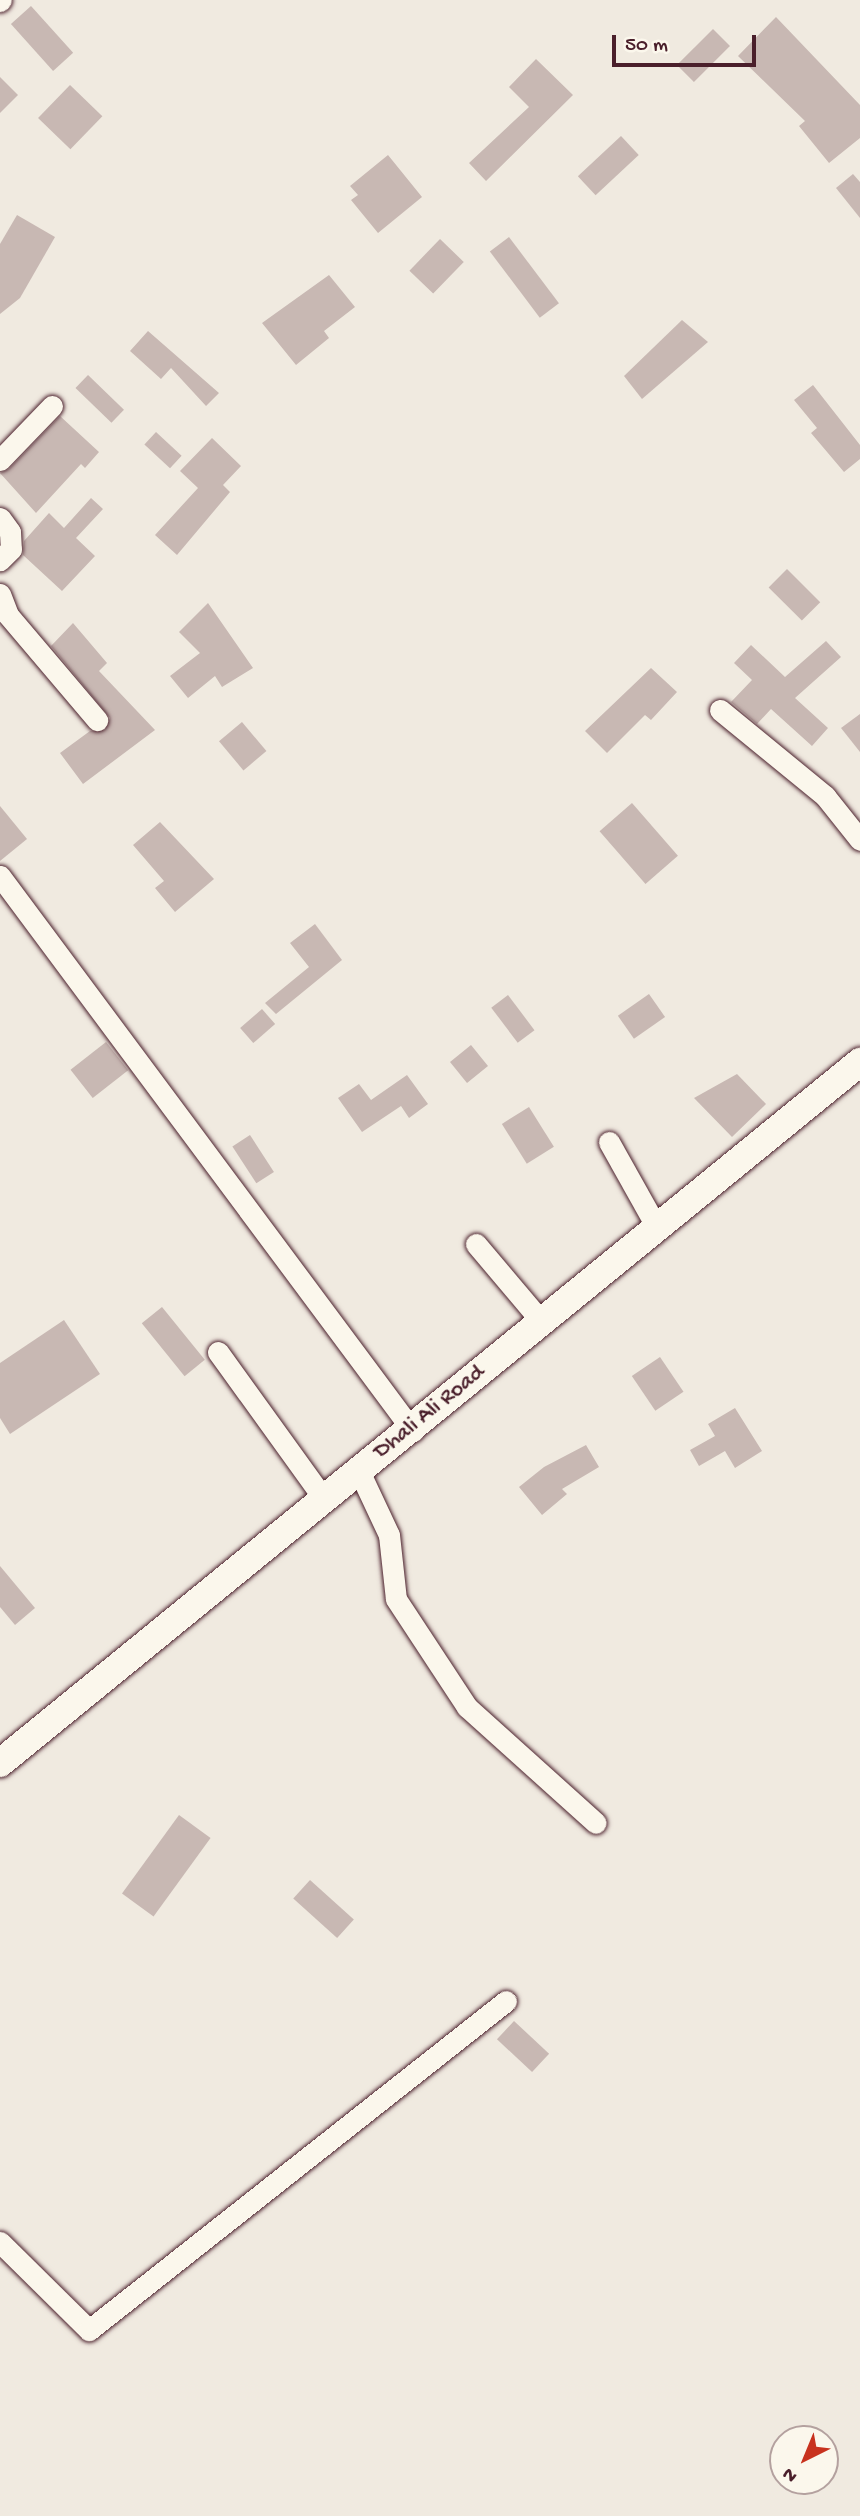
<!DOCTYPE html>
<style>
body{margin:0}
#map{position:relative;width:860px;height:2516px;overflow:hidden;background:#f0eae0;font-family:"Gochi Hand",sans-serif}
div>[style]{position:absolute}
.building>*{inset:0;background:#c8b8b3;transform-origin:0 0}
.roads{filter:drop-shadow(0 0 2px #4a1f2b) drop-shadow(0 0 2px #4a1f2b)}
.street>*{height:21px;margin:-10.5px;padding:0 10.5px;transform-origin:10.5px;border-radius:10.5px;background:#fbf7ec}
.secondary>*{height:28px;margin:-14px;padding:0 14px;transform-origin:14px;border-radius:14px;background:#fbf7ec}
span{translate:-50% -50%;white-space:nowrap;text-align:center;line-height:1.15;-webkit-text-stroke:5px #fbf7ec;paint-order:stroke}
.street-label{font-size:23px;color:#4a1f2b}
.north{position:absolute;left:769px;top:2425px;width:70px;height:70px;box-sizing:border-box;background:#fbf7ec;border:2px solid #b4a19f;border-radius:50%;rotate:223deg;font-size:19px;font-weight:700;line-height:28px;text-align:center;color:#4a1f2b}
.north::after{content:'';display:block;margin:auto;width:24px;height:32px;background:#c8321e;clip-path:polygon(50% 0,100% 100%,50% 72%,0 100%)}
.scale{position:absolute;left:612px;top:35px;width:144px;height:32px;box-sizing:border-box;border:4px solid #4a1f2b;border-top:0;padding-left:9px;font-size:21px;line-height:24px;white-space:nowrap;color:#4a1f2b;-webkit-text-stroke:5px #fbf7ec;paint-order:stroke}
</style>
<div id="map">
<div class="building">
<div style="left:31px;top:6px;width:63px;height:27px;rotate:48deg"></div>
<div style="clip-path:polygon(776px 17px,860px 105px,860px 138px,829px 163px,799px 126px,805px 121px,738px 56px)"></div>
<div style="left:713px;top:29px;width:24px;height:51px;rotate:45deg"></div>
<div style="clip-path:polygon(536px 59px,573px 95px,486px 181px,469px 163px,529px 107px,509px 87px)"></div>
<div style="clip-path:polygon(0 77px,18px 95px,0 113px)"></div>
<div style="left:70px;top:85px;width:45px;height:46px;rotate:44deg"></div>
<div style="left:621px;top:136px;width:26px;height:59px;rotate:47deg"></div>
<div style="clip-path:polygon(388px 155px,422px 197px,378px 233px,351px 200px,358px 195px,350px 186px)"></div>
<div style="clip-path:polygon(853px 174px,860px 182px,860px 218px,836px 188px)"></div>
<div style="clip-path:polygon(17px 215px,55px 237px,20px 298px,0 314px,0 244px)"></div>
<div style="left:509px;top:237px;width:83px;height:24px;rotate:53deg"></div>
<div style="left:440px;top:239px;width:33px;height:44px;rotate:44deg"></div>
<div style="clip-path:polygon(329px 275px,355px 307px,324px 331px,329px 338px,296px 365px,262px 323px)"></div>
<div style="clip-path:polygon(682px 320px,708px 342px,642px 399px,624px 376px)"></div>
<div style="clip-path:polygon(148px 331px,219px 393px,206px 406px,171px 368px,161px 379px,130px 351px)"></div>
<div style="left:88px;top:375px;width:50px;height:18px;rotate:44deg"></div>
<div style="clip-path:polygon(813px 385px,860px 445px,860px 459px,844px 472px,811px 433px,817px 428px,794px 400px)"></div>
<div style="clip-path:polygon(60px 416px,99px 452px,85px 468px,81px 464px,36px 513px,0 473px,9px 469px)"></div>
<div style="left:156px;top:432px;width:35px;height:17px;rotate:43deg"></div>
<div style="clip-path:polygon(212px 438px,241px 466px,223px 485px,230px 492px,177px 555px,155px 535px,198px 488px,180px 471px)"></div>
<div style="clip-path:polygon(91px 498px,103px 509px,76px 538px,95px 556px,62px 591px,23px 555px,24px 541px,49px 513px,64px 528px)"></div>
<div style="left:787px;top:569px;width:47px;height:26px;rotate:45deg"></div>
<div style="clip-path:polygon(208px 603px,253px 668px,222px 687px,215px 676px,188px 698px,170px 676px,200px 653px,179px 632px)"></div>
<div style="clip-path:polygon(73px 623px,107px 663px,99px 671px,155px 730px,83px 784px,60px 753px,90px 731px,105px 730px,110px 718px,51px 646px)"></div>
<div style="clip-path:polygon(826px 641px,841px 657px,795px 698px,828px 728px,812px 746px,771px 709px,757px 724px,731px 702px,752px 680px,734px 663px,751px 645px,785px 677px)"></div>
<div style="clip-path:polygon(651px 668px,677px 692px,651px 720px,645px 715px,607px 753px,585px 731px)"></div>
<div style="clip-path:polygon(860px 714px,860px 752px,841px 728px)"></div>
<div style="left:242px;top:722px;width:38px;height:30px;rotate:50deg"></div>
<div style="left:632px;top:803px;width:70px;height:43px;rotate:49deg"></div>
<div style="clip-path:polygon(0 806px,27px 839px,0 861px)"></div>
<div style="clip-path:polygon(160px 822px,214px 879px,175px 912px,155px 888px,164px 881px,133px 845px)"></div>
<div style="clip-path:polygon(315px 924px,342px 960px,276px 1014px,265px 1003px,309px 967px,290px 943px)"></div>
<div style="left:649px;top:994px;width:28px;height:38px;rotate:55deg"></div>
<div style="left:508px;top:995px;width:44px;height:21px;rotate:53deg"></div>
<div style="left:262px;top:1009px;width:20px;height:29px;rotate:49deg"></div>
<div style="left:106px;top:1042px;width:36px;height:45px;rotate:52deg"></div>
<div style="left:471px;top:1045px;width:27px;height:27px;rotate:51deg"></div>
<div style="clip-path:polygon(737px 1074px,766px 1104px,732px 1137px,694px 1098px)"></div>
<div style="clip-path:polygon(407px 1075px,428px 1104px,409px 1118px,401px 1106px,362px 1132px,338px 1098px,359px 1084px,371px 1100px)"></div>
<div style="left:529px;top:1107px;width:47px;height:32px;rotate:58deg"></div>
<div style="left:250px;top:1135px;width:44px;height:21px;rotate:57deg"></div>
<div style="left:162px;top:1307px;width:68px;height:26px;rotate:51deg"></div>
<div style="clip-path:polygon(64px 1320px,100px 1374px,10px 1434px,0 1418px,0 1363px)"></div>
<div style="left:660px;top:1357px;width:42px;height:34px;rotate:56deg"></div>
<div style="clip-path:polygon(735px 1408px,762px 1451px,735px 1468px,725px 1451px,699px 1466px,690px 1450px,715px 1436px,708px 1424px)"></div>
<div style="clip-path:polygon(586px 1445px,599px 1467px,562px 1489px,567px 1494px,542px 1515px,519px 1487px,544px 1467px)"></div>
<div style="clip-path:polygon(0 1566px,35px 1608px,15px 1625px,0 1607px)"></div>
<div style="left:179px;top:1815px;width:39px;height:97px;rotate:36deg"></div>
<div style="left:310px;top:1880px;width:59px;height:25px;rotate:42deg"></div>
<div style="left:514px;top:2021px;width:48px;height:25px;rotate:43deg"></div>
</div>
<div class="roads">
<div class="street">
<div style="left:0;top:1px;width:1px;rotate:-45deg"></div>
<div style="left:0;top:460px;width:75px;rotate:-46.1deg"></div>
<div style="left:0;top:518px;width:17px;rotate:54deg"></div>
<div style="left:10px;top:532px;width:17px;rotate:87deg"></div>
<div style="left:11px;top:549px;width:16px;rotate:135deg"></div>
<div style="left:0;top:594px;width:22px;rotate:69deg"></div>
<div style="left:8px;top:615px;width:138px;rotate:49.7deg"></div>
<div style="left:720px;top:710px;width:136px;rotate:39.3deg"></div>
<div style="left:825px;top:796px;width:56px;rotate:51.5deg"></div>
<div style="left:0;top:876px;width:692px;rotate:53.35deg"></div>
<div style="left:609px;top:1142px;width:98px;rotate:60.8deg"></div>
<div style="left:476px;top:1244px;width:102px;rotate:49.8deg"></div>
<div style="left:218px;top:1352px;width:181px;rotate:54.2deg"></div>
<div style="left:359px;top:1471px;width:71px;rotate:64.9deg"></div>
<div style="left:389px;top:1535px;width:64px;rotate:83.8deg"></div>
<div style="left:396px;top:1599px;width:129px;rotate:56.7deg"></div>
<div style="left:467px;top:1707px;width:173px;rotate:42deg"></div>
<div style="left:0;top:2242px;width:125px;rotate:44.7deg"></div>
<div style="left:89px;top:2330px;width:531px;rotate:-38.27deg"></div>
</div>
<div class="secondary">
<div style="left:0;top:1763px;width:1110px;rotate:-39.18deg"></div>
</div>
</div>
<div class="street-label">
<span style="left:430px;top:1413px;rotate:-39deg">Dhali Ali Road</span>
</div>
<div class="north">N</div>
<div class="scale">50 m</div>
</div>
